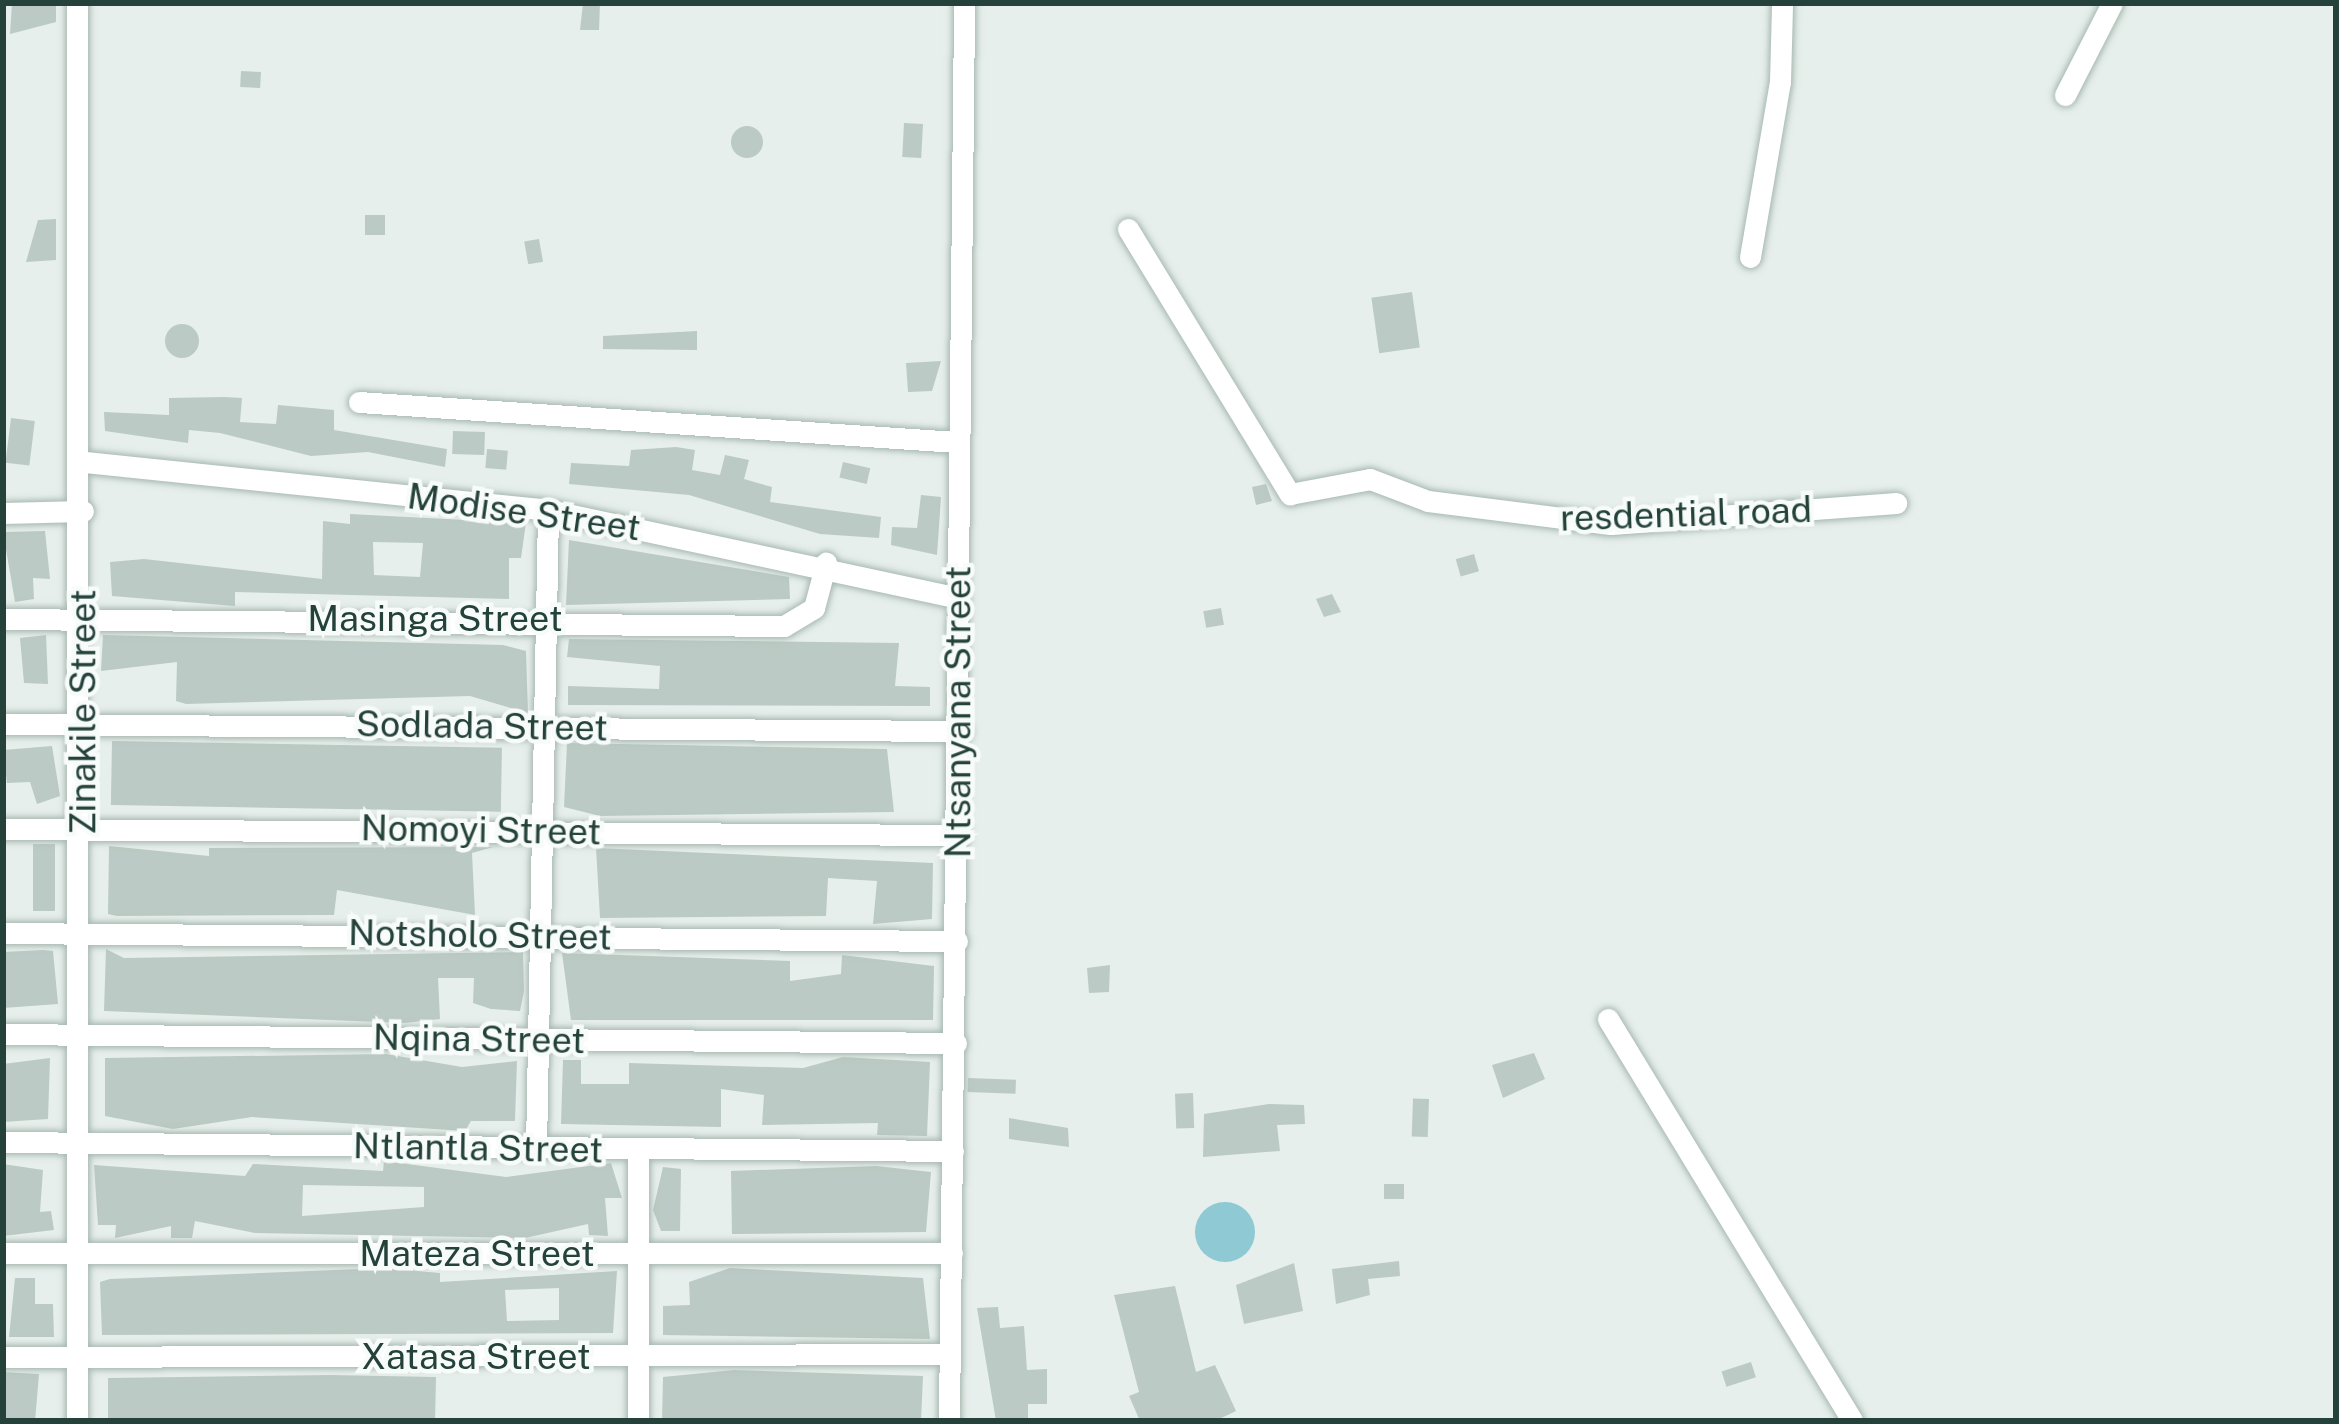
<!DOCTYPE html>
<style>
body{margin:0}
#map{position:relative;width:2339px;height:1424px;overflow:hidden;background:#e6efeb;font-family:"Public Sans",sans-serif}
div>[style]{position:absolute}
.water>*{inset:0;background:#8ec9d4}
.round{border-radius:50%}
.building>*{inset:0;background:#bbcac4;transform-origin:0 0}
.roads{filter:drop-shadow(0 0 3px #a8b8b2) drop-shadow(0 0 3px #a8b8b2)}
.minor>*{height:21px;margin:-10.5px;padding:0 10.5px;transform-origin:10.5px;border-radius:10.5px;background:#fff}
span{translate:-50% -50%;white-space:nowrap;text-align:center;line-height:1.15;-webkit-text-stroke:9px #f7fbf9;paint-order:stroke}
.street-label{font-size:36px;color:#24423a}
.frame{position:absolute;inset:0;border:6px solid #24423a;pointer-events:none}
</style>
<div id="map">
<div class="water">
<div class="round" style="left:1195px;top:1202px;width:60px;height:60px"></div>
</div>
<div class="building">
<div style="clip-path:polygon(12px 3px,56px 3px,56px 22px,10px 34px)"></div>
<div style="clip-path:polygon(583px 3px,600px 3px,599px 30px,580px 30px)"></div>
<div style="left:241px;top:71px;width:20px;height:16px;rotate:3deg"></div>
<div style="left:904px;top:123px;width:19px;height:34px;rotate:3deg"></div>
<div class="round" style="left:731px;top:126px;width:32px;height:32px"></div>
<div style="left:365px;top:215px;width:20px;height:20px"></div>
<div style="clip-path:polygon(56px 219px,56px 260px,26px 262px,38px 220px)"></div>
<div style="left:539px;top:239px;width:23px;height:15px;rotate:80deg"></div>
<div style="left:1412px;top:292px;width:56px;height:41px;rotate:82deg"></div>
<div class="round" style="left:165px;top:324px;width:34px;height:34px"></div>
<div style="clip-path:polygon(697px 331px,697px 350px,603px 349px,603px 336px)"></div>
<div style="clip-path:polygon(941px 361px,932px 391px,908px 392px,906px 363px)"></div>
<div style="clip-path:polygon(224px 397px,242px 398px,240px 422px,276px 424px,278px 405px,334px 410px,334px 430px,447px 449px,445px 467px,368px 452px,311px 456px,220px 433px,189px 430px,188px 443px,105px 431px,104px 412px,169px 415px,169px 398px)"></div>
<div style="left:11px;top:418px;width:24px;height:45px;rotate:7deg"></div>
<div style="left:453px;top:431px;width:32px;height:23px;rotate:2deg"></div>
<div style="clip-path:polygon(676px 447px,695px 450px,692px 470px,720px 475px,725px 455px,749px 460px,744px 479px,772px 487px,770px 502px,881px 517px,879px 538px,820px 534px,689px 495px,569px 484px,571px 463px,629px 466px,631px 450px)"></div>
<div style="left:487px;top:449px;width:21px;height:19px;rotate:5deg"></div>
<div style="left:843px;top:462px;width:28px;height:16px;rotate:13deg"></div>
<div style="clip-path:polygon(1266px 484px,1272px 501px,1256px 505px,1252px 487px)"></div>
<div style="clip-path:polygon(921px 495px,941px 497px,937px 555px,891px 545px,892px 527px,917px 528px)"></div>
<div style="clip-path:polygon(evenodd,350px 514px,526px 523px,521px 558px,509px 558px,509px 599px,235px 592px,235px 606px,112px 596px,110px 562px,144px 559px,322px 579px,323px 521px,350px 524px,350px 514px,373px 542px,423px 543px,420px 577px,374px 575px,373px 542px)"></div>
<div style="clip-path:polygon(45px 531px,50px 579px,33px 578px,34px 599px,15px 602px,3px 532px)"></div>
<div style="clip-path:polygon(569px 540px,789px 577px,790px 599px,566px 605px)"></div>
<div style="left:1474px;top:554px;width:18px;height:19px;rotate:74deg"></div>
<div style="clip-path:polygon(1332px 594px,1341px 612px,1324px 617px,1316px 599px)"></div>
<div style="left:1221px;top:608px;width:17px;height:18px;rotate:80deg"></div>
<div style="clip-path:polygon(46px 635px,48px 684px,24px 683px,20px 638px)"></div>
<div style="clip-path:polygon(103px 635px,503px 645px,526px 651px,528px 713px,470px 696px,186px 704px,176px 701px,177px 662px,101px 671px)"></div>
<div style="clip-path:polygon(569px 639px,899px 643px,895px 686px,930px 687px,930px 706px,568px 705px,568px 686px,659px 689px,660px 666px,567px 657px)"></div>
<div style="left:112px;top:741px;width:390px;height:64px;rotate:1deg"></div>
<div style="clip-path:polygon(567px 743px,887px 749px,894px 812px,600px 816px,564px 807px)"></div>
<div style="clip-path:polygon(52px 746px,60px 796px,37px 804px,30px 782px,7px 783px,3px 750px)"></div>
<div style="left:33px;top:844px;width:22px;height:67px"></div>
<div style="clip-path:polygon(109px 846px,209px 856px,209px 848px,493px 847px,472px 853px,475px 915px,337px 890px,334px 915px,117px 916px,108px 914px)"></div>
<div style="clip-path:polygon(596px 848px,933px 863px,932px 919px,873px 924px,877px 881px,828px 878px,826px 916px,600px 918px)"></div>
<div style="clip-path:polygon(106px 949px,124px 958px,523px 952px,524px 991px,520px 1011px,491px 1009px,473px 1003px,474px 978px,438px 978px,440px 1019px,405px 1023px,104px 1011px)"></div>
<div style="clip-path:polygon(43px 950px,53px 951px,58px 1004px,3px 1008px,3px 952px)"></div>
<div style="clip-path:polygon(562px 953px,790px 961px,790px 981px,841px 974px,842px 955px,934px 966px,933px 1020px,571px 1020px)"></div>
<div style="clip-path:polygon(1110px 965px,1109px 992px,1089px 993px,1087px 968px)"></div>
<div style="clip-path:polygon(1534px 1053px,1545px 1079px,1503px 1098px,1492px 1065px)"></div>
<div style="clip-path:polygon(386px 1054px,462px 1067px,517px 1061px,515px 1121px,471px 1121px,465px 1131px,252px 1117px,173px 1129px,105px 1116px,105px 1058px)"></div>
<div style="clip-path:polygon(843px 1057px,930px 1062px,927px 1136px,877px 1135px,878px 1123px,762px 1125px,764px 1095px,721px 1089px,721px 1127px,561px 1124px,563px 1060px,581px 1060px,581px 1084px,629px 1084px,629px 1063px,803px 1068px)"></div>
<div style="clip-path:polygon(50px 1058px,48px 1119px,3px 1122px,3px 1064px)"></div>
<div style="left:968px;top:1078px;width:48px;height:14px;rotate:2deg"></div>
<div style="left:1193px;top:1093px;width:35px;height:18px;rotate:88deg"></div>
<div style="left:1429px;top:1099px;width:38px;height:16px;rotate:92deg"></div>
<div style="clip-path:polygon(1269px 1104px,1304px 1105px,1305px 1124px,1277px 1125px,1280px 1151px,1203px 1157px,1204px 1114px)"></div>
<div style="clip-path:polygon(1009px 1118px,1068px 1128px,1069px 1147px,1009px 1139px)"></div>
<div style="clip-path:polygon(evenodd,384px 1161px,506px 1177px,611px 1163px,622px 1198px,605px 1198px,608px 1236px,589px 1235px,588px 1224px,525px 1238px,255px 1233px,195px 1221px,192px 1238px,171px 1238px,171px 1226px,115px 1238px,116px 1225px,98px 1225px,94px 1165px,245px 1176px,253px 1164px,383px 1171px,384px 1161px,303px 1185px,424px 1187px,424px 1207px,302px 1216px,303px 1185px)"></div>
<div style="clip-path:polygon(3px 1164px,43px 1170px,40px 1212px,51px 1211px,54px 1230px,3px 1236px)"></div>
<div style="clip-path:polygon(876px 1166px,931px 1172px,926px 1232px,732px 1234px,731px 1171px)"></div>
<div style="clip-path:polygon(663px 1167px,681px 1169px,680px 1231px,661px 1231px,653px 1210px)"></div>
<div style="left:1384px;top:1184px;width:20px;height:15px"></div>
<div style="clip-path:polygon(1399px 1261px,1400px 1276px,1368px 1279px,1370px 1295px,1336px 1304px,1332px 1269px)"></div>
<div style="clip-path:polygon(1294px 1263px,1303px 1311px,1244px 1324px,1236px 1285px)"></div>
<div style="clip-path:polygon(evenodd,384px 1268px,440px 1273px,440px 1282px,617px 1271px,613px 1333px,102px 1335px,100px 1282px,110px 1279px,384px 1268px,559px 1288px,559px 1320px,507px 1321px,505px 1290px,559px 1288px)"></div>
<div style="clip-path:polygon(730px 1268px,923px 1278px,930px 1339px,663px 1335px,663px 1306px,690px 1305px,689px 1282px)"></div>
<div style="clip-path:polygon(15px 1278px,35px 1278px,35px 1304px,53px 1304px,54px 1337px,9px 1337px)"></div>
<div style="clip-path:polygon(1175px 1286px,1196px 1372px,1215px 1365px,1236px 1411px,1215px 1421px,1140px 1421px,1129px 1396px,1139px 1392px,1114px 1295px)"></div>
<div style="clip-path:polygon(998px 1307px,1000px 1328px,1024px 1326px,1027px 1370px,1047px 1369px,1047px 1404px,1028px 1404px,1028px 1421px,996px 1421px,977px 1308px)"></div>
<div style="left:1751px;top:1362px;width:16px;height:31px;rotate:72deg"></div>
<div style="clip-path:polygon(734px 1370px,923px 1376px,921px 1421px,662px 1421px,663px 1377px)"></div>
<div style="clip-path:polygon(3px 1372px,39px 1374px,35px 1421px,5px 1421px)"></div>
<div style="clip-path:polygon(330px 1375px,436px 1377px,435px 1421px,108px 1421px,108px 1378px)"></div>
</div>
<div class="roads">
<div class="minor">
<div style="left:2065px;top:95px;width:103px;rotate:-62.9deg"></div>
<div style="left:1128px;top:229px;width:311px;rotate:58.6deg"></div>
<div style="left:1290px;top:494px;width:81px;rotate:-10.6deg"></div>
<div style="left:1370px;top:479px;width:62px;rotate:20.8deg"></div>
<div style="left:1428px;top:501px;width:184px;rotate:7.2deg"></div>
<div style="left:1611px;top:524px;width:286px;rotate:-4.2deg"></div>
<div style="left:1750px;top:257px;width:178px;rotate:-80.3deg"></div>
<div style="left:1780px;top:82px;width:79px;rotate:-88.5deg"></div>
<div style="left:359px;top:402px;width:599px;rotate:3.83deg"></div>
<div style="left:85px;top:462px;width:465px;rotate:5.9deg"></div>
<div style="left:548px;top:510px;width:418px;rotate:12.1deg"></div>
<div style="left:3px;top:513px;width:80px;rotate:-1.4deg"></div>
<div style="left:3px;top:619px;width:781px;rotate:0.51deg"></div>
<div style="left:784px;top:626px;width:35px;rotate:-31deg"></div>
<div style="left:814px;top:608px;width:47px;rotate:-75.1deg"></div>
<div style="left:3px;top:724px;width:958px;rotate:0.42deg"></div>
<div style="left:3px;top:829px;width:956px;rotate:0.36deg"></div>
<div style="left:3px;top:933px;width:954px;rotate:0.48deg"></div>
<div style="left:1608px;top:1019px;width:470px;rotate:58.7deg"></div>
<div style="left:3px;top:1034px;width:953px;rotate:0.54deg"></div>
<div style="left:3px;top:1142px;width:950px;rotate:0.54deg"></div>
<div style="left:536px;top:1148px;width:638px;rotate:-88.92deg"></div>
<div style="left:638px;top:1150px;width:271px;rotate:90deg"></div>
<div style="left:3px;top:1253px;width:949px"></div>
<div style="left:3px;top:1357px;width:946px;rotate:-0.18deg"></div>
<div style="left:77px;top:1421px;width:1418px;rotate:-90deg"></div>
<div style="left:949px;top:1421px;width:1418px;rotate:-89.39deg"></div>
</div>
</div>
<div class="street-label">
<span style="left:524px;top:512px;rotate:8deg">Modise Street</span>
<span style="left:1686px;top:514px;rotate:-2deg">resdential road</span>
<span style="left:435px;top:619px">Masinga Street</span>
<span style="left:83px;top:712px;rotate:-90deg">Zinakile Street</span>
<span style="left:958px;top:712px;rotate:-90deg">Ntsanyana Street</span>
<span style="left:482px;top:726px;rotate:1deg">Sodlada Street</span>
<span style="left:481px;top:830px;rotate:1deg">Nomoyi Street</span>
<span style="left:480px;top:935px;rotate:1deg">Notsholo Street</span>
<span style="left:479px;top:1039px;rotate:1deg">Nqina Street</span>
<span style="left:478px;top:1148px;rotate:1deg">Ntlantla Street</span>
<span style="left:477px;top:1254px">Mateza Street</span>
<span style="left:476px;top:1357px">Xatasa Street</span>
</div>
<div class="frame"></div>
</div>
